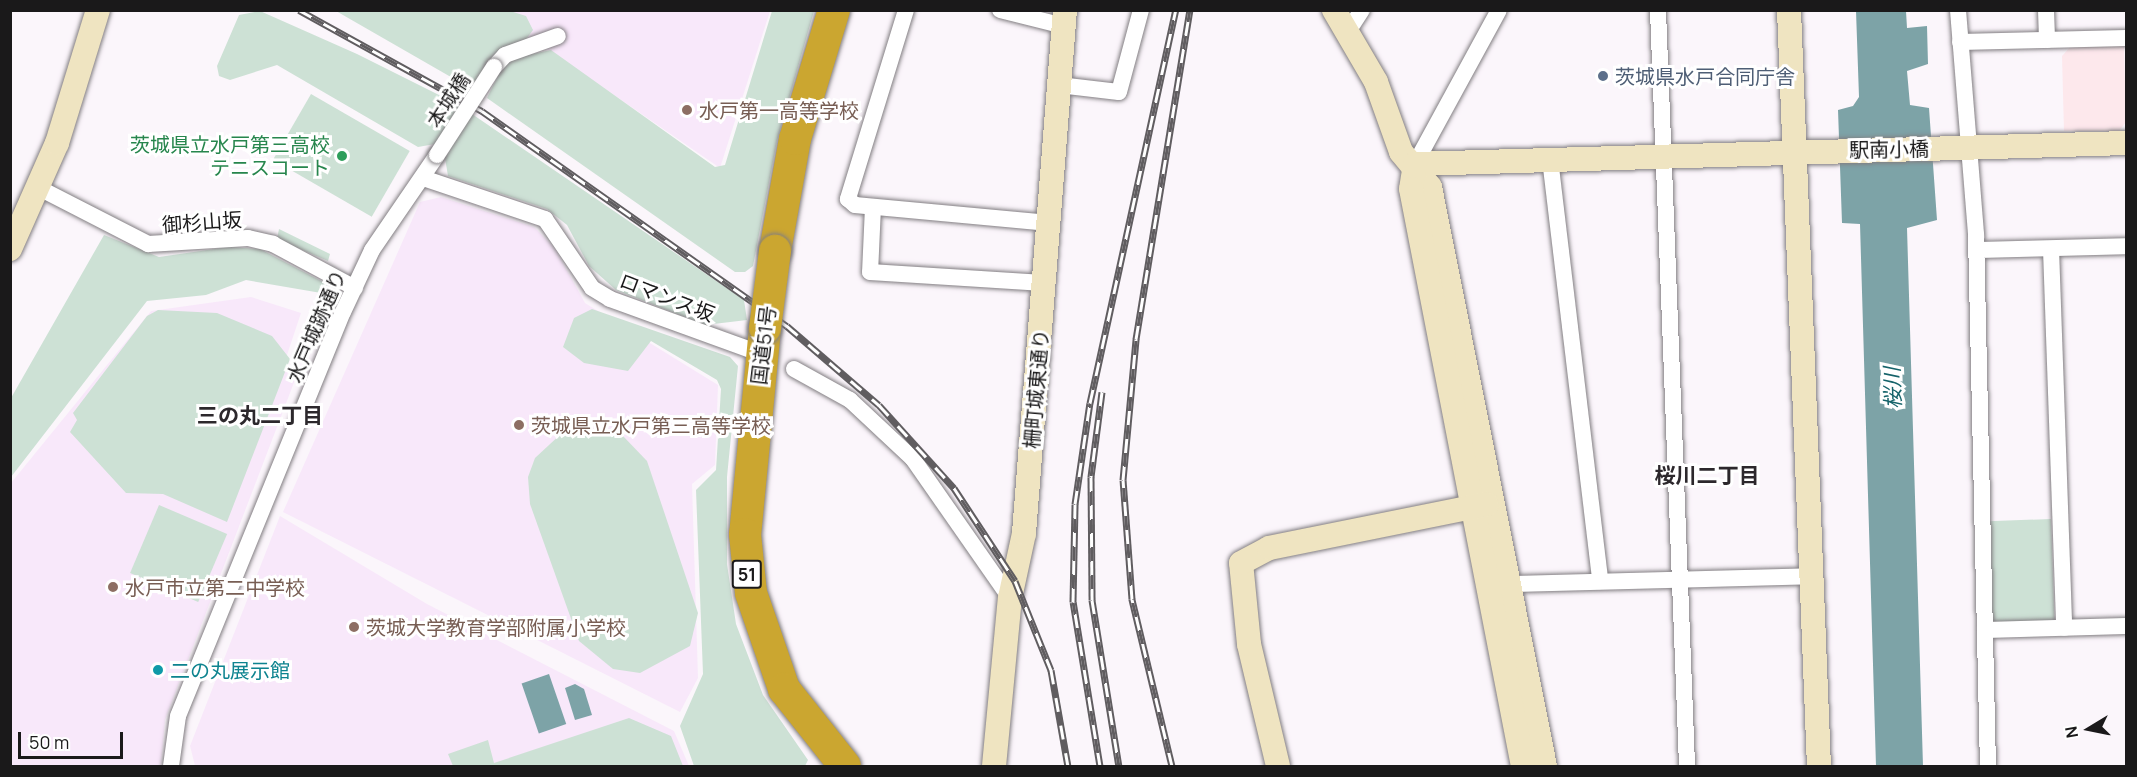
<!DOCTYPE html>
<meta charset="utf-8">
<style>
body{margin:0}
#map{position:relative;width:2137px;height:777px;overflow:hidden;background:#fbf6fb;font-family:Manrope,"Noto Sans JP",sans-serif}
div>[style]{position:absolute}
.commercial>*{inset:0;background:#fde8ec}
.education>*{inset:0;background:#f8e8fa}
.green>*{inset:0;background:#cde1d5;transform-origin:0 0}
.water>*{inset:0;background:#7da3a7;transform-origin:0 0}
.roads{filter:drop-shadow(0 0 2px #827e82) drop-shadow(0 0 2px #827e82)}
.street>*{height:16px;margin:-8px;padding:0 8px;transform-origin:8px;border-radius:8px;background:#fff}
.secondary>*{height:24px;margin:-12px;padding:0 12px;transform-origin:12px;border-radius:12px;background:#efe4c1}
.highway>*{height:32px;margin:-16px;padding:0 16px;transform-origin:16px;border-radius:16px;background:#cba630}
.rail>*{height:7px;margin-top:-3.5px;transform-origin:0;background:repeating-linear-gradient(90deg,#fff 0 14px,#605d60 0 28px);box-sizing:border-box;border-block:2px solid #605d60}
.bridges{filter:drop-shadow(0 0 2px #827e82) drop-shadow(0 0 2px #827e82)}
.street-bridge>*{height:16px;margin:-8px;padding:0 8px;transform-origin:8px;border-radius:8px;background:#fff}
.highway-bridge>*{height:32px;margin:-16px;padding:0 16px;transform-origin:16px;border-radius:16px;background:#cba630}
.dots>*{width:16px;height:16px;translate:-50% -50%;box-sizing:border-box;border:3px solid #fff;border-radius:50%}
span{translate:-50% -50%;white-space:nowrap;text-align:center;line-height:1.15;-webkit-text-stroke:6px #fff;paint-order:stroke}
.shield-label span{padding:2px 4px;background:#fff;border:2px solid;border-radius:4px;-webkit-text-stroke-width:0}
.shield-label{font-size:18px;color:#1a191a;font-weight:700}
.service-label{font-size:20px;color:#4e5e75}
.left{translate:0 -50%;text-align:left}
.street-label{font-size:20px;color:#1a191a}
.education-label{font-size:20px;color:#785e54}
.leisure-label{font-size:20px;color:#27864d}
.right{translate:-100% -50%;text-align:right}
.culture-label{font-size:20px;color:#0d838f}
.water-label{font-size:21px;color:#15636a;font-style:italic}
.neighbourhood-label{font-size:21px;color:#2c282c;font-weight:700}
.frame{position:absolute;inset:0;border:12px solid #1a191a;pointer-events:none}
.north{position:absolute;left:2059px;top:699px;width:60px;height:60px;-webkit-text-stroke:4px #fff;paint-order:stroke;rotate:260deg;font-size:16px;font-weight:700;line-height:24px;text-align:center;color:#1a191a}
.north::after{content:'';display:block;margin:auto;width:21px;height:27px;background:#1a191a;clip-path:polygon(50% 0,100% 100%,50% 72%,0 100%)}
.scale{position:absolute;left:18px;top:732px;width:105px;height:27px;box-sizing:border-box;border:3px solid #1a191a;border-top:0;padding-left:8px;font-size:18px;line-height:21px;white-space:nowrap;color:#1a191a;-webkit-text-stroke:4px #fff;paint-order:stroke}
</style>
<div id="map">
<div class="commercial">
<div style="clip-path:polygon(2124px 44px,2126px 122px,2119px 131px,2064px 131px,2062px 56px,2072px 45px)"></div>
</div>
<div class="education">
<div style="clip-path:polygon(466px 11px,770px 11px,720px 168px,550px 51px)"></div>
<div style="clip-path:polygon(441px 197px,534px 227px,554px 247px,585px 303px,718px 385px,715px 465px,692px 484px,698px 678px,680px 712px,283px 512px,420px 202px)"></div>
<div style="clip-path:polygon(251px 297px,301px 313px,283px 367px,298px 372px,165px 720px,161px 766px,11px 766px,11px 483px,151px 311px)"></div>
<div style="clip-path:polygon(280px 516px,427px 604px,674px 731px,689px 766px,195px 766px,190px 746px)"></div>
</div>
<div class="green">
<div style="clip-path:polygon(260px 11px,357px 54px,461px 106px,435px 144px,418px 147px,277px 65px,230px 80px,219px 76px,217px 66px,239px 15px)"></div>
<div style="clip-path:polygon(336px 11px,510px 11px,526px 16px,533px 30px,524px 42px,498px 51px,470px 88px)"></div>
<div style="clip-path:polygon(772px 11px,814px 11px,777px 141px,753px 266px,745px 272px,735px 272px,487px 98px,502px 67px,513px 58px,551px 50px,715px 167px,725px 165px)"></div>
<div style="left:311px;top:94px;width:114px;height:76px;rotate:30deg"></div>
<div style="clip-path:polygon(472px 114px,744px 300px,747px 320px,705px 325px,616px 290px,589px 266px,567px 225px,547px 209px,448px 176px,445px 158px)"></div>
<div style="clip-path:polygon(279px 229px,330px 254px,328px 261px,277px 239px)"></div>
<div style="clip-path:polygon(104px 235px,159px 257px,228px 247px,260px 249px,327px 284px,327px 294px,246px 280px,206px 295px,147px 301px,11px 477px,11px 398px)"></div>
<div style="clip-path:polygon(592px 309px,730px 357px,738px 366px,727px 477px,727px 564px,736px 624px,763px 695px,808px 760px,805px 766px,694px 766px,680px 726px,703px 674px,696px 490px,716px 470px,721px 389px,717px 380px,651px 341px,628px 371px,584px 363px,563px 347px,574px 318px)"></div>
<div style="clip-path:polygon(158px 310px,217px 313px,272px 336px,290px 359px,227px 522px,163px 494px,126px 493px,70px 432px,77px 420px,73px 413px,147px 316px)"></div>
<div style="clip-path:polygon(583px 427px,622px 435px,647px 461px,698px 613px,690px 646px,640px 673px,613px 669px,579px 641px,530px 504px,528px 477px,535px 458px,563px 432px)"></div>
<div style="left:159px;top:505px;width:74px;height:74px;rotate:23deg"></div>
<div style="left:2051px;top:519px;width:105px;height:63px;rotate:88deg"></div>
<div style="clip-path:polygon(629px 718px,671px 736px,683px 766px,453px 766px,448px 754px,488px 740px,494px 763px)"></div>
</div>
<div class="water">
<div style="clip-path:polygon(1856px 11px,1906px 11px,1907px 28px,1927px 26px,1928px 64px,1907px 71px,1910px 105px,1929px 108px,1937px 220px,1907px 228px,1923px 766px,1876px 766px,1860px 224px,1842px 223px,1838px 110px,1853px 106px,1859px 97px)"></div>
<div style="left:549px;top:674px;width:53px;height:29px;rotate:71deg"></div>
<div style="clip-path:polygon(575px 684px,584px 689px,592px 715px,575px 720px,565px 688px)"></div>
</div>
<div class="roads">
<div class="street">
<div style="left:906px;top:10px;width:198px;rotate:107.1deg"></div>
<div style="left:848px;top:199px;width:9px;rotate:41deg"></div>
<div style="left:855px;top:205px;width:195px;rotate:5.3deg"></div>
<div style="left:1000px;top:10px;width:66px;rotate:14deg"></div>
<div style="left:1658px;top:10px;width:757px;rotate:87.8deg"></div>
<div style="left:1958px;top:10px;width:226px;rotate:85.4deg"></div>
<div style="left:1976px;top:235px;width:531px;rotate:88.71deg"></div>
<div style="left:2046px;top:10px;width:30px;rotate:88deg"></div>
<div style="left:1347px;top:33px;width:27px;rotate:-57deg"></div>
<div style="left:1960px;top:42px;width:166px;rotate:-1.4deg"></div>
<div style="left:494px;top:67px;width:16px;rotate:-47deg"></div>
<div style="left:505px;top:55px;width:56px;rotate:-19.7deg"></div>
<div style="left:1059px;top:85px;width:60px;rotate:6.7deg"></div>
<div style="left:1119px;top:92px;width:85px;rotate:-75deg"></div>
<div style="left:1550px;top:159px;width:425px;rotate:83.2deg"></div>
<div style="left:1415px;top:164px;width:175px;rotate:-61.4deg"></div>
<div style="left:423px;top:178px;width:129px;rotate:18.6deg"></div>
<div style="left:545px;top:219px;width:83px;rotate:55.7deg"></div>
<div style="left:592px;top:288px;width:21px;rotate:31deg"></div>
<div style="left:610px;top:299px;width:162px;rotate:19.9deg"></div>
<div style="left:39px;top:188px;width:123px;rotate:27.2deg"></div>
<div style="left:148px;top:244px;width:100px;rotate:-3.4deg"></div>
<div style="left:248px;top:238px;width:26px;rotate:13deg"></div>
<div style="left:273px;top:244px;width:93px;rotate:28.2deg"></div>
<div style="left:873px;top:207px;width:65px;rotate:92.6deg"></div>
<div style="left:870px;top:272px;width:174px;rotate:3.6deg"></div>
<div style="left:2051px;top:249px;width:379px;rotate:88deg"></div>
<div style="left:1977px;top:250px;width:149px;rotate:-1.5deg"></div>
<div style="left:794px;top:369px;width:64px;rotate:29deg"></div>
<div style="left:850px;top:400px;width:86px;rotate:43.1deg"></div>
<div style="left:913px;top:459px;width:169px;rotate:55.1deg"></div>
<div style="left:1512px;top:584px;width:301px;rotate:-1.5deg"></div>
<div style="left:1985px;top:630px;width:141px;rotate:-1.6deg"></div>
<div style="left:171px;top:766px;width:50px;rotate:-82deg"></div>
<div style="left:178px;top:716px;width:436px;rotate:-67.8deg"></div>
<div style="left:343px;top:312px;width:68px;rotate:-64.9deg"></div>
<div style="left:372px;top:250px;width:115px;rotate:-55.6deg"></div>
</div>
<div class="secondary">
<div style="left:1334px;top:10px;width:83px;rotate:59.7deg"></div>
<div style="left:1376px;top:82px;width:74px;rotate:70.3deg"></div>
<div style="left:1401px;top:152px;width:45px;rotate:50.4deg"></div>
<div style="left:1430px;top:187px;width:590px;rotate:78.77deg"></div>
<div style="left:1789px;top:10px;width:757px;rotate:87.73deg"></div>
<div style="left:1415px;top:164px;width:711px;rotate:-1.69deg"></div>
<div style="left:1415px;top:164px;width:25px;rotate:99deg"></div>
<div style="left:1411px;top:189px;width:588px;rotate:79.02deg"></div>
<div style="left:10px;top:249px;width:116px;rotate:-66.1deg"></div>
<div style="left:57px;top:143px;width:139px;rotate:-72.9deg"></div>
<div style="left:994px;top:766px;width:169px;rotate:-84.6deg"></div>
<div style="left:1010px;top:598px;width:66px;rotate:-77.8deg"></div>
<div style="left:1024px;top:533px;width:525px;rotate:-85.52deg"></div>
<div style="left:1278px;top:766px;width:125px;rotate:-103.4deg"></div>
<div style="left:1249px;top:644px;width:81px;rotate:-95.6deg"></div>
<div style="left:1241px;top:563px;width:32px;rotate:-28deg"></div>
<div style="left:1269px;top:548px;width:222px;rotate:-11.4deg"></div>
</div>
<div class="highway">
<div style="left:775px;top:251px;width:114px;rotate:-79.9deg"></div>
<div style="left:795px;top:139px;width:135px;rotate:-73.2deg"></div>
<div style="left:765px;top:328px;width:207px;rotate:95.5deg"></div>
<div style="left:745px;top:534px;width:59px;rotate:84.2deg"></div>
<div style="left:751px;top:593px;width:102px;rotate:71deg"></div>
<div style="left:784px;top:689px;width:98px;rotate:51.6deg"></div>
</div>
</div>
<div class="rail">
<div style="left:299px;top:10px;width:209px;rotate:28.9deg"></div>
<div style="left:482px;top:111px;width:373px;rotate:35.2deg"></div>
<div style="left:787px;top:326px;width:121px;rotate:40.7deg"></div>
<div style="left:879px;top:405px;width:112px;rotate:47.9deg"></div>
<div style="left:954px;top:488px;width:111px;rotate:56.7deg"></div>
<div style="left:1015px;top:581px;width:96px;rotate:68deg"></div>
<div style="left:1051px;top:670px;width:97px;rotate:80deg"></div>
<div style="left:1102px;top:392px;width:86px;rotate:97.4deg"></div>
<div style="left:1091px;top:477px;width:123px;rotate:89.5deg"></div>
<div style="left:1092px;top:600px;width:168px;rotate:80.8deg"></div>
<div style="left:1100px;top:766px;width:166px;rotate:-99.3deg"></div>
<div style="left:1073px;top:602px;width:98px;rotate:-88.8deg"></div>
<div style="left:1075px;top:504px;width:102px;rotate:-81.6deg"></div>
<div style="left:1090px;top:403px;width:402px;rotate:-77.7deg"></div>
<div style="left:1172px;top:766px;width:172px;rotate:-103.5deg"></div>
<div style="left:1132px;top:599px;width:119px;rotate:-94.3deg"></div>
<div style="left:1123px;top:480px;width:142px;rotate:-84.7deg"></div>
<div style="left:1136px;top:339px;width:333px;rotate:-80.7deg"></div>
</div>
<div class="bridges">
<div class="street-bridge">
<div style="left:437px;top:155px;width:105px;rotate:-57.1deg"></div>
</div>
<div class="highway-bridge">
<div style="left:765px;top:328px;width:78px;rotate:-82.6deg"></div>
</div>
</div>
<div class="dots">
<div style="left:1603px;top:76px;background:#5c6f8a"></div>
<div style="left:687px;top:110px;background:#8d6e63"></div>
<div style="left:342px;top:156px;background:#2e9e5b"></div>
<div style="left:519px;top:425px;background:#8d6e63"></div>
<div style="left:113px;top:587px;background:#8d6e63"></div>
<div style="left:354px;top:627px;background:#8d6e63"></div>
<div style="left:158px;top:670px;background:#0f9aa8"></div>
</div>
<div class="shield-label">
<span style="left:747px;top:574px">51</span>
</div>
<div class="service-label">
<span class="left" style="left:1615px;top:76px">茨城県水戸合同庁舎</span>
</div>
<div class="street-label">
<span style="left:448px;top:100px;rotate:-57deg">本城橋</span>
<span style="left:1889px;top:149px;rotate:-1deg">駅南小橋</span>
<span style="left:202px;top:222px;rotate:-4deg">御杉山坂</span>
<span style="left:667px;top:297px;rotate:21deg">ロマンス坂</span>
<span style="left:316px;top:326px;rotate:-67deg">水戸城跡通り</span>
<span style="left:763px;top:345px;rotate:-83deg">国道51号</span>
<span style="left:1036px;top:389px;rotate:-85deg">柵町城東通り</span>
</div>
<div class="education-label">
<span class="left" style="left:699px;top:110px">水戸第一高等学校</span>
<span class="left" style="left:531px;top:425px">茨城県立水戸第三高等学校</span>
<span class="left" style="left:125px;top:587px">水戸市立第二中学校</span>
<span class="left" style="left:366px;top:627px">茨城大学教育学部附属小学校</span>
</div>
<div class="leisure-label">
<span class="right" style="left:330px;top:156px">茨城県立水戸第三高校<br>テニスコート</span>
</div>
<div class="culture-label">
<span class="left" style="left:170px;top:670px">二の丸展示館</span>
</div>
<div class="water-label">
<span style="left:1892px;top:388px;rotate:-92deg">桜川</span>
</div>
<div class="neighbourhood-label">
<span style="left:260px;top:415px">三の丸二丁目</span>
<span style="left:1707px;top:475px">桜川二丁目</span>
</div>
<div class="frame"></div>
<div class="north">N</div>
<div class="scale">50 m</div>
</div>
